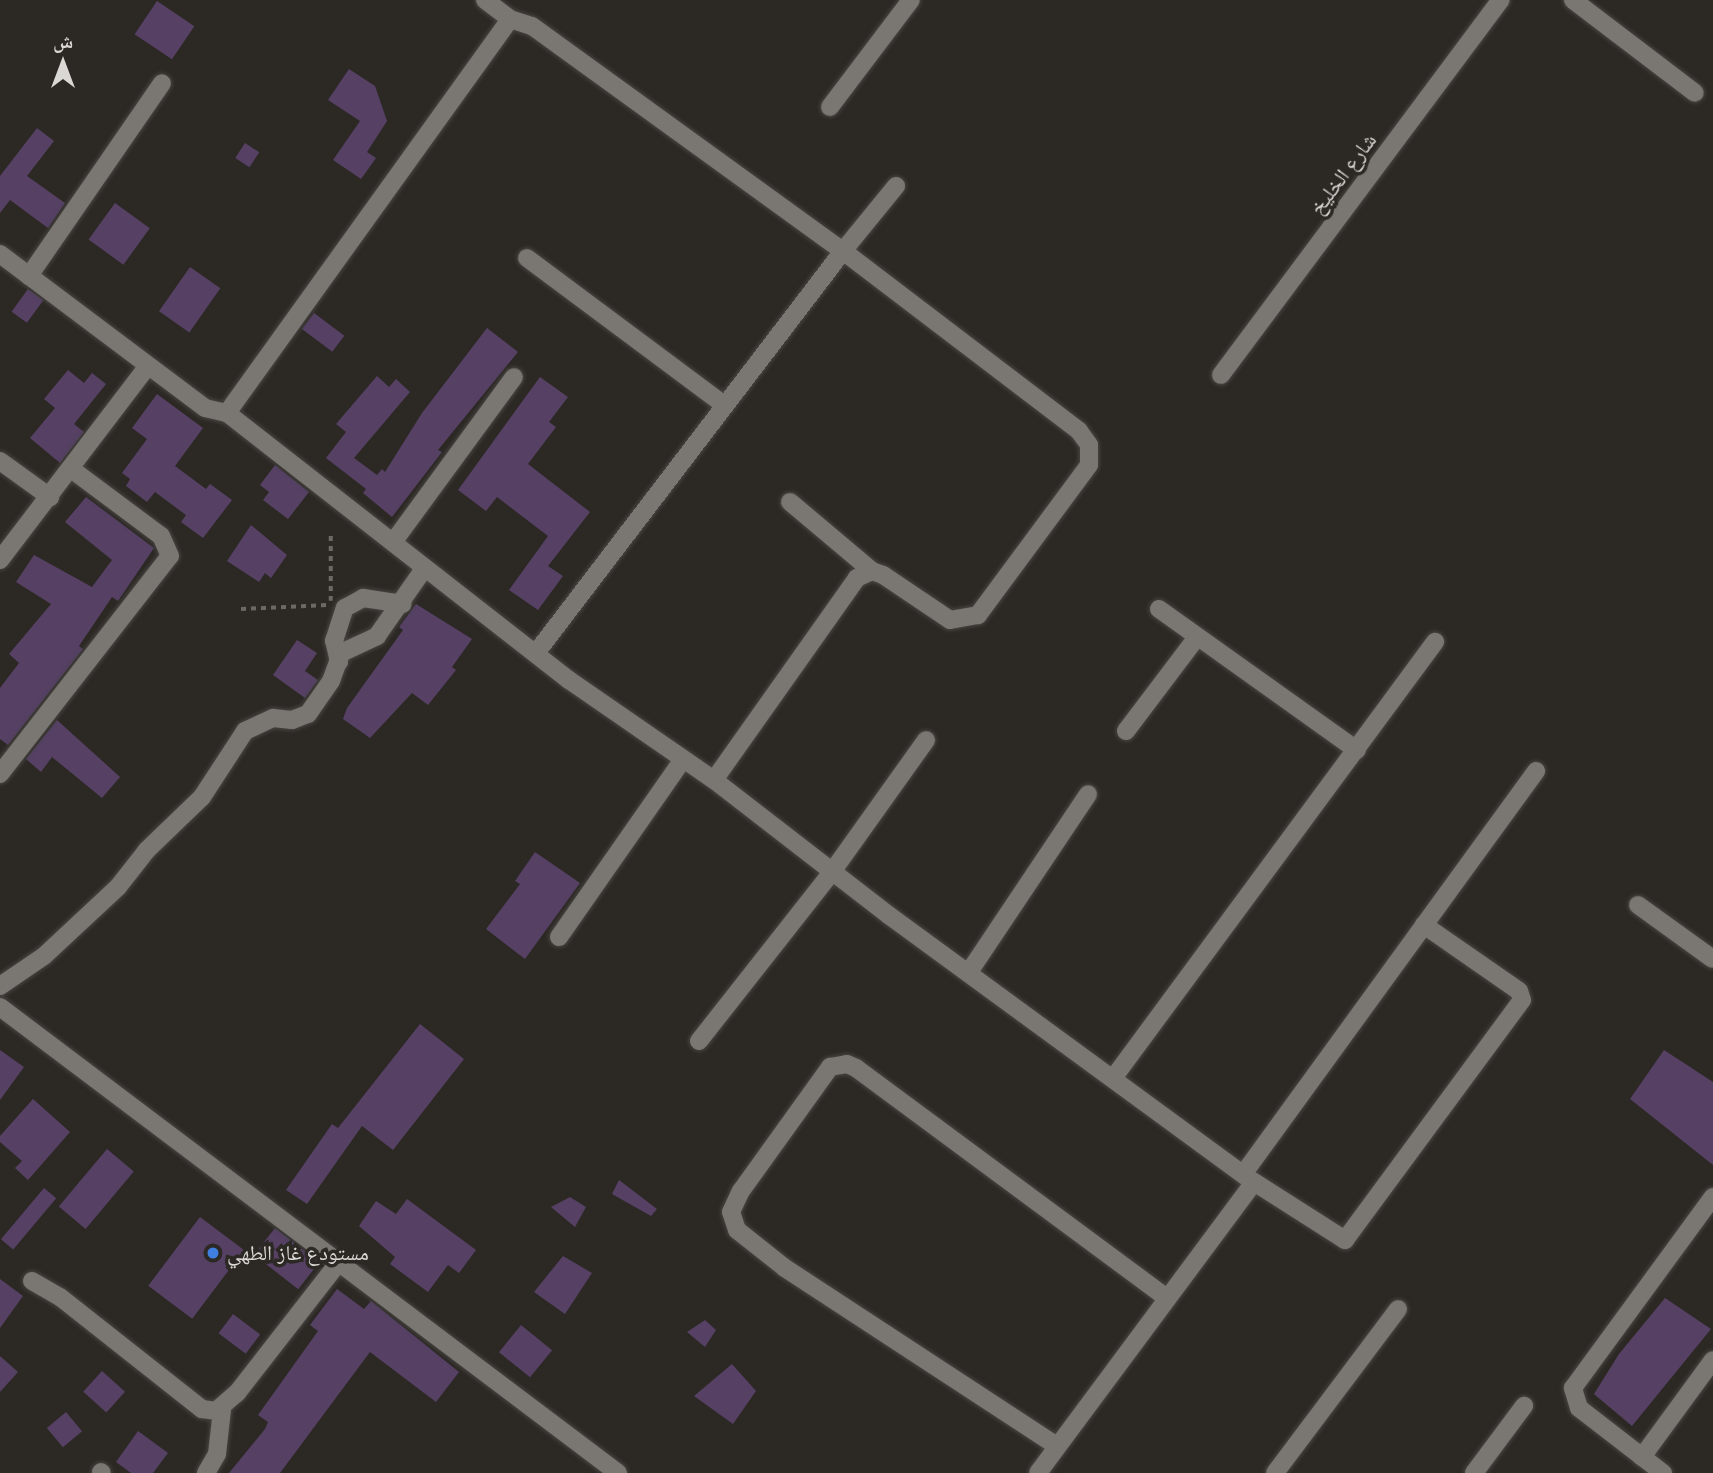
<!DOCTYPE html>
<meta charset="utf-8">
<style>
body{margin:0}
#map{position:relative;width:1713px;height:1473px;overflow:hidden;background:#2c2824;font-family:Figtree,"Noto Naskh Arabic",sans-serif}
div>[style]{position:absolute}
.building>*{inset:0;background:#564165;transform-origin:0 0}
.path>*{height:3.5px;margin-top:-1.75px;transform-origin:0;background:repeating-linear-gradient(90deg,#6c6965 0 5px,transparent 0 10px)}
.roads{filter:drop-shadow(0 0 2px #474542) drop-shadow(0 0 2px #474542)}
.minor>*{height:18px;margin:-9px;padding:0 9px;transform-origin:9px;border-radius:9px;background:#7a7672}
.tertiary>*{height:18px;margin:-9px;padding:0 9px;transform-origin:9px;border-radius:9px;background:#7a7672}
.dots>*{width:19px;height:19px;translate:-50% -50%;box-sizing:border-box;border:4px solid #2c2824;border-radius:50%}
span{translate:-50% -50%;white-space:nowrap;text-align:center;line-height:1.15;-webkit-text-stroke:7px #2c2824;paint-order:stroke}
.street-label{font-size:21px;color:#dad8d5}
.poi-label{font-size:21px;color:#dad8d5}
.left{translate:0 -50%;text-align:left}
.north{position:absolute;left:28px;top:28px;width:70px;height:70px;-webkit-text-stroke:5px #2c2824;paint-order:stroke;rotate:0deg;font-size:19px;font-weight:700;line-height:28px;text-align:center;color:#dad8d5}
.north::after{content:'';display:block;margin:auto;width:24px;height:32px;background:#dad8d5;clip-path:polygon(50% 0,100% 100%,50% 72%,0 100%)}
</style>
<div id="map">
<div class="building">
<div style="left:157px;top:1px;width:45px;height:40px;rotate:34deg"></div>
<div style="clip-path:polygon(349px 69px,375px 86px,387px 121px,367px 152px,376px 158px,361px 179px,333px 160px,360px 121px,328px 100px)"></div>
<div style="clip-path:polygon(37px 128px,54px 141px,27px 176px,65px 203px,48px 228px,10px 200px,0 213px,0 176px)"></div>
<div style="left:245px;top:143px;width:17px;height:18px;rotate:33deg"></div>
<div style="left:115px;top:203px;width:43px;height:45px;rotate:36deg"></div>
<div style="left:190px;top:267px;width:37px;height:54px;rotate:35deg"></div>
<div style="left:28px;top:289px;width:19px;height:28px;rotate:36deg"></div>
<div style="left:314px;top:313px;width:38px;height:20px;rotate:37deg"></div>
<div style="clip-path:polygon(487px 328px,518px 352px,438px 450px,442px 452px,392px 517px,363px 493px,366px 489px,326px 458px,346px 432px,336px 424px,377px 376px,389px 387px,396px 379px,410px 392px,354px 458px,377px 475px,382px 469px,385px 472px,422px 413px)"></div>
<div style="clip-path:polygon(68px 370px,84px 383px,92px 373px,106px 384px,74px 424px,84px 432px,60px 463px,30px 438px,55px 408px,44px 399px)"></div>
<div style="clip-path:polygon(540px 377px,568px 397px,549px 422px,556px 427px,528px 464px,590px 512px,548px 566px,563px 576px,538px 610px,509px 590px,548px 536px,497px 497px,486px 511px,458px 490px)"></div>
<div style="clip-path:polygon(157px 394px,203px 428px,175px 466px,206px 489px,210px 484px,232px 500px,203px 538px,181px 522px,186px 515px,155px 492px,147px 502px,126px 486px,130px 479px,122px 473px,147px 439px,132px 428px)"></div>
<div style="clip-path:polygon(275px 465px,309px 492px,288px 519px,263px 500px,269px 492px,260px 485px)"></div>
<div style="clip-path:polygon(86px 497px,154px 548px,118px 601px,112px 597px,79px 646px,83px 649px,8px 745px,0 739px,0 688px,19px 663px,9px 654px,51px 604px,16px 582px,34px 555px,92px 587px,112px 560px,65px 522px)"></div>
<div style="clip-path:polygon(251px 525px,287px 555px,271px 578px,265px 573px,259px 582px,227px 561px)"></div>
<div style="clip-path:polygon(416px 604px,472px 639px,452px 667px,456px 670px,428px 705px,412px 693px,370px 738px,343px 719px,347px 708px,403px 630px,399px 627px)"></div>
<div style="clip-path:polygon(297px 640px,317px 653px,305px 671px,318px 680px,305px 698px,273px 675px)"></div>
<div style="clip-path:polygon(57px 720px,120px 777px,102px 798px,52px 757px,41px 772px,26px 759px)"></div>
<div style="clip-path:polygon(535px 852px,580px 883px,525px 959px,486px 929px,520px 884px,515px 881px)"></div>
<div style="clip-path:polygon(420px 1024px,464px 1059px,393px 1150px,362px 1126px,307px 1204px,286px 1190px,332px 1124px,338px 1128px)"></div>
<div style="clip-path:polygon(0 1050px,24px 1067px,0 1100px)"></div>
<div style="clip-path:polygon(1664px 1050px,1713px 1082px,1713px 1165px,1630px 1099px)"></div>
<div style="clip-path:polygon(33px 1099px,70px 1132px,28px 1180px,15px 1168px,22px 1161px,0 1142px,0 1136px)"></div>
<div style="left:107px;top:1149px;width:35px;height:75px;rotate:40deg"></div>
<div style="clip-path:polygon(619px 1180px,657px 1209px,651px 1216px,612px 1194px)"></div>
<div style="left:44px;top:1188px;width:16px;height:67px;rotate:40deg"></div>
<div style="clip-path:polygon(570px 1197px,586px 1207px,575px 1227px,551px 1207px)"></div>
<div style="clip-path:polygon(407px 1199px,476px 1250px,459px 1273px,448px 1265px,428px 1292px,390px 1264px,395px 1257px,359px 1226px,376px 1201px,396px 1214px)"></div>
<div style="left:200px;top:1217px;width:55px;height:86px;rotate:37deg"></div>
<div style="left:275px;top:1228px;width:56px;height:34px;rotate:38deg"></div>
<div style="clip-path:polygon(563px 1256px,592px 1273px,565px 1314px,534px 1292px)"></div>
<div style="clip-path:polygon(0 1279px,23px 1296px,0 1328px)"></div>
<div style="clip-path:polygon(337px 1289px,364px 1309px,371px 1301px,459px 1372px,436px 1402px,370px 1352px,280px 1473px,229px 1473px,265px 1429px,268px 1422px,258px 1415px,318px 1331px,310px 1325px)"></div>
<div style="clip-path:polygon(1665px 1298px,1711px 1329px,1632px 1426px,1594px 1394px,1619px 1354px)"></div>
<div style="left:233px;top:1314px;width:34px;height:24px;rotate:37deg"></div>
<div style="clip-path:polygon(705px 1320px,716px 1330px,705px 1347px,687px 1332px)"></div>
<div style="left:521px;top:1325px;width:40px;height:35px;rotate:39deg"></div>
<div style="clip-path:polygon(0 1356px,18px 1372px,0 1392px)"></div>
<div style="clip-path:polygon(732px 1364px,756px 1391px,733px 1424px,694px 1396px)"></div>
<div style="left:102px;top:1371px;width:31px;height:28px;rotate:42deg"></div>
<div style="left:66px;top:1412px;width:25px;height:25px;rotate:50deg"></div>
<div style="clip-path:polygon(138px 1431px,168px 1453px,153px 1473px,131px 1473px,116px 1462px)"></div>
</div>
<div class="path">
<div style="left:331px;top:536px;width:65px;rotate:90deg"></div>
<div style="left:241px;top:609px;width:86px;rotate:-2.7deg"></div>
</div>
<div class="roads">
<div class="minor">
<div style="left:485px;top:0;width:31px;rotate:37deg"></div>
<div style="left:1573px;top:0;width:153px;rotate:37.3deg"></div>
<div style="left:830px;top:107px;width:134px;rotate:-52.9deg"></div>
<div style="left:0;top:254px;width:256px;rotate:36.9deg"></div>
<div style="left:205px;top:408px;width:23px;rotate:13deg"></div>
<div style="left:227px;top:413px;width:434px;rotate:38deg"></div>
<div style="left:569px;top:680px;width:176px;rotate:34.6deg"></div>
<div style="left:714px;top:780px;width:222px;rotate:37.7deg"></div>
<div style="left:890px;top:916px;width:451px;rotate:36.2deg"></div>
<div style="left:1254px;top:1182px;width:108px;rotate:32.5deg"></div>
<div style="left:1345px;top:1240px;width:298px;rotate:-53.6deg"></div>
<div style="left:1522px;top:1000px;width:9px;rotate:-108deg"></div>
<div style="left:1519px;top:991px;width:116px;rotate:-145.2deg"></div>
<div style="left:527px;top:258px;width:246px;rotate:36.7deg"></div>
<div style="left:29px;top:276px;width:234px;rotate:-55.4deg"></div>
<div style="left:1221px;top:375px;width:468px;rotate:-53.3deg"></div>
<div style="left:227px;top:413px;width:485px;rotate:-54.3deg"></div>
<div style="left:510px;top:19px;width:23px;rotate:18deg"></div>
<div style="left:532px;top:26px;width:384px;rotate:35.9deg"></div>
<div style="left:843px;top:251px;width:84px;rotate:-50.8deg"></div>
<div style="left:0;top:461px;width:62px;rotate:35.8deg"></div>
<div style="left:790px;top:502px;width:107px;rotate:40.1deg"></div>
<div style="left:394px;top:541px;width:203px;rotate:-53.8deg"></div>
<div style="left:0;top:560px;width:244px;rotate:-52.7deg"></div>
<div style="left:1159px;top:609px;width:243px;rotate:35.5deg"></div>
<div style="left:536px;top:653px;width:506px;rotate:-52.63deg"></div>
<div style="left:843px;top:251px;width:297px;rotate:37.3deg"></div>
<div style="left:1079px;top:431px;width:17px;rotate:54deg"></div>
<div style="left:1089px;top:445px;width:20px;rotate:90deg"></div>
<div style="left:1089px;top:465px;width:187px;rotate:126.5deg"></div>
<div style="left:978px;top:615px;width:28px;rotate:170deg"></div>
<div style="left:950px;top:620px;width:81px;rotate:-146.1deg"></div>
<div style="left:883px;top:575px;width:12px;rotate:-160deg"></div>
<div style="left:872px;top:571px;width:17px;rotate:155deg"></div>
<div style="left:857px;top:578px;width:247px;rotate:125.3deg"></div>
<div style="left:339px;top:662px;width:22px;rotate:-103deg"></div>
<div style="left:334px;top:641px;width:35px;rotate:-72deg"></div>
<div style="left:345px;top:608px;width:21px;rotate:-29deg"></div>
<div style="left:363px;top:598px;width:40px;rotate:8.5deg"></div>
<div style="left:1126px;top:731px;width:118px;rotate:-52.9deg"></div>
<div style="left:0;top:774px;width:276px;rotate:-52.1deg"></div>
<div style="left:170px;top:556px;width:22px;rotate:-114deg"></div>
<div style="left:161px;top:536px;width:112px;rotate:-143.3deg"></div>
<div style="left:1638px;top:905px;width:92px;rotate:35.8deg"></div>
<div style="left:559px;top:937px;width:217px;rotate:-55.1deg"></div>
<div style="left:969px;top:972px;width:214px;rotate:-56.2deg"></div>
<div style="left:0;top:986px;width:53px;rotate:-34.3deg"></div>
<div style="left:44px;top:956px;width:101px;rotate:-43deg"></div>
<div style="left:118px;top:887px;width:47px;rotate:-51.9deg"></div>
<div style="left:147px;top:850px;width:76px;rotate:-43.9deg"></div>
<div style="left:202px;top:797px;width:79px;rotate:-56.9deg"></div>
<div style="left:245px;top:731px;width:31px;rotate:-25deg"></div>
<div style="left:273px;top:718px;width:19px;rotate:6deg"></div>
<div style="left:292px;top:720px;width:17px;rotate:-21deg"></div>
<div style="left:308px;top:714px;width:40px;rotate:-55.1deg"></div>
<div style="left:331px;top:681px;width:30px;rotate:-70deg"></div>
<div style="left:341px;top:653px;width:40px;rotate:-25deg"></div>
<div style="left:377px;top:636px;width:82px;rotate:-55deg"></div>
<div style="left:699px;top:1041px;width:215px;rotate:-51.8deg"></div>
<div style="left:832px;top:872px;width:162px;rotate:-54.5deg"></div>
<div style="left:1114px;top:1077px;width:541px;rotate:-53.58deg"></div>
<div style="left:1244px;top:1173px;width:497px;rotate:-54deg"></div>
<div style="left:32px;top:1281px;width:32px;rotate:30deg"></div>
<div style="left:60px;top:1297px;width:181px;rotate:38.3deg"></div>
<div style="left:202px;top:1409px;width:14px;rotate:8deg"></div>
<div style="left:216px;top:1411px;width:28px;rotate:-41deg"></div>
<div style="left:237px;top:1393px;width:166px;rotate:-52.1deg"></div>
<div style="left:1057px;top:1446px;width:325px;rotate:-146.8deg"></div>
<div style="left:785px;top:1268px;width:61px;rotate:-141.6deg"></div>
<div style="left:737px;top:1230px;width:19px;rotate:-108deg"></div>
<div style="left:731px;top:1212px;width:23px;rotate:-65deg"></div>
<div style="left:741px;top:1191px;width:153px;rotate:-54.3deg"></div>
<div style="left:830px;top:1067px;width:17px;rotate:-10deg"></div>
<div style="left:847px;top:1064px;width:10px;rotate:24deg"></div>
<div style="left:856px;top:1068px;width:385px;rotate:36.5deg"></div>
<div style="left:1642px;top:1457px;width:120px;rotate:-53.8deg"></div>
<div style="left:101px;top:1472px;width:1px;rotate:45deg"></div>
<div style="left:206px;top:1473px;width:22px;rotate:-60deg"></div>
<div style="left:217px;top:1454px;width:44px;rotate:-83.5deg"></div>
<div style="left:1038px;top:1473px;width:362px;rotate:-53.4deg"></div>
<div style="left:1275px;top:1473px;width:205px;rotate:-53.1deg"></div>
<div style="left:1474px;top:1473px;width:84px;rotate:-53.3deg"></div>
<div style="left:1663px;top:1473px;width:106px;rotate:-142.3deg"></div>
<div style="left:1579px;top:1408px;width:21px;rotate:-107deg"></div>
<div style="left:1573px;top:1388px;width:237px;rotate:-53.8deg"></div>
</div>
<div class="tertiary">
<div style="left:0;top:1007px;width:774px;rotate:37.02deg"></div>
</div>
</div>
<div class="dots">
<div style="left:213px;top:1253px;background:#3f7fe0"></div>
</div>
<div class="street-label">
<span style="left:1343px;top:174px;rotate:-53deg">شارع الخليخ</span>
</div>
<div class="poi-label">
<span class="left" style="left:227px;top:1253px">مستودع غاز الطهي</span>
</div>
<div class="north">ش</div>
</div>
